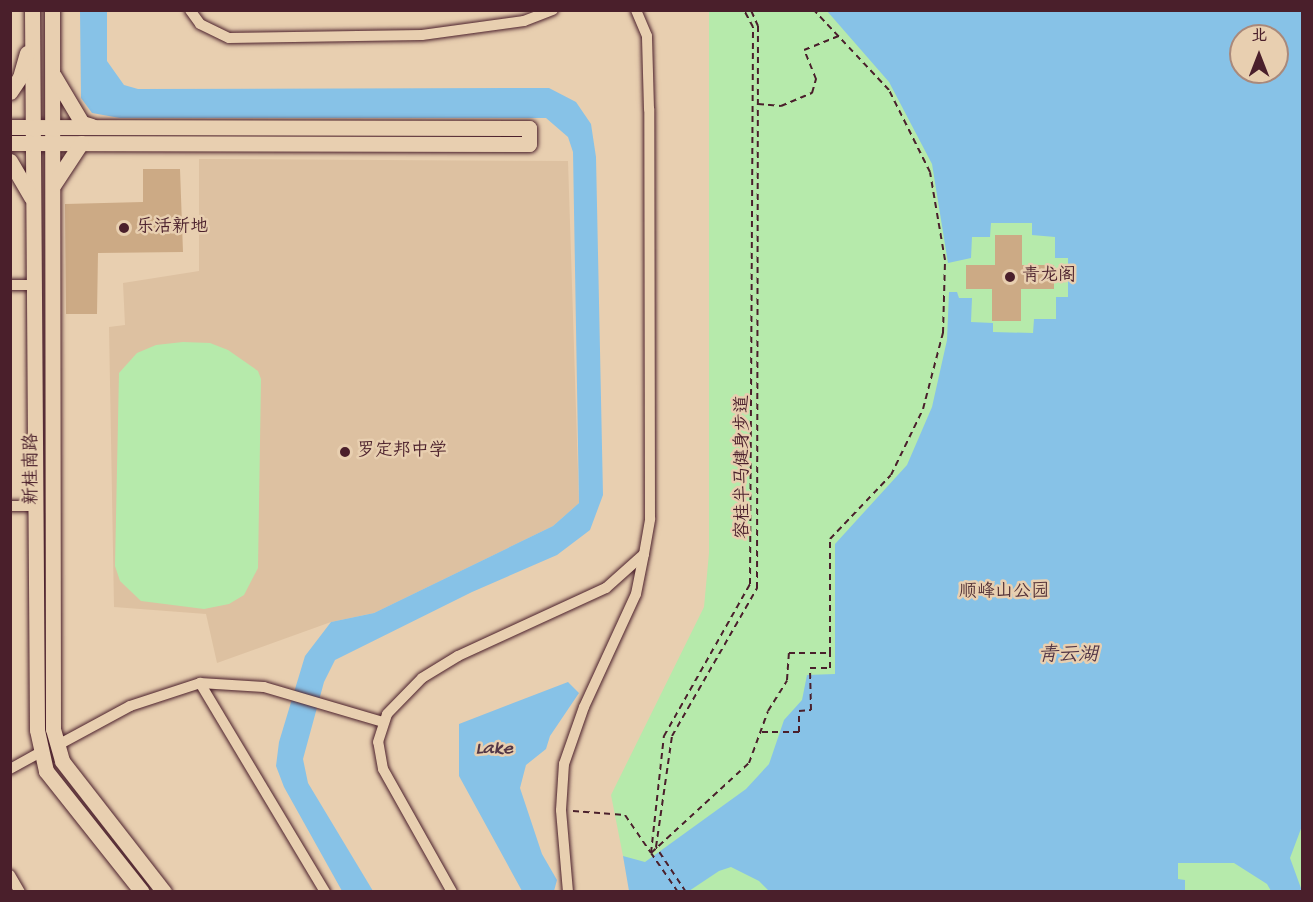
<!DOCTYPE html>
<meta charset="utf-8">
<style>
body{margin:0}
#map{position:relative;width:1313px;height:902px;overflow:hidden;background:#e8cfb0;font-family:"Gochi Hand","LXGW WenKai TC",sans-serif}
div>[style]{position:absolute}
.built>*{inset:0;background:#ddc1a1}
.green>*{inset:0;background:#b6eaab}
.water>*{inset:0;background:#87c2e7}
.building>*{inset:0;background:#ccaa85}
.path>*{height:2px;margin-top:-1px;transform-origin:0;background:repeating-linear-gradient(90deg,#4a1f2b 0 6px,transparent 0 10.5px)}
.roads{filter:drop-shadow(0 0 2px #4a1f2b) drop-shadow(0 0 2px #4a1f2b)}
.street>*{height:10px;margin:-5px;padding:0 5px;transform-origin:5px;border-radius:5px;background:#e8cfb0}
.secondary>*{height:15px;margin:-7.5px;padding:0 7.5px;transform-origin:7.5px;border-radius:7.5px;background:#e8cfb0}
.dots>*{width:16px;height:16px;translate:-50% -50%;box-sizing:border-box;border:3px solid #e8cfb0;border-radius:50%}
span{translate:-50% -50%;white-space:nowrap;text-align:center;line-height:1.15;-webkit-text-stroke:5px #e8cfb0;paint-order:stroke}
.poi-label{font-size:18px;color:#4a1f2b}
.left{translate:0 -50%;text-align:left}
.street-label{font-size:18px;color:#4a1f2b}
.park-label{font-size:18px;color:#553338}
.water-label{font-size:20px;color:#533747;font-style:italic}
.frame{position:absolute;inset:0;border:12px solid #4a1f2b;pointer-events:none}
.north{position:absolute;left:1229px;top:24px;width:60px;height:60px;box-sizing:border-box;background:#e8cfb0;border:2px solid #a9897b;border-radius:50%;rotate:0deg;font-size:16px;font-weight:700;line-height:24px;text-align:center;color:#4a1f2b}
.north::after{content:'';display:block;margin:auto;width:21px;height:27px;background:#4a1f2b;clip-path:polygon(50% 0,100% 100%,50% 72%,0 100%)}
</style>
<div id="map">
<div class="built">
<div style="clip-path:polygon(199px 159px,568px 161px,579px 503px,553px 526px,374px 613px,331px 622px,217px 663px,206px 614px,114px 607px,109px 327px,125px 325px,123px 283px,199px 271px)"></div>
</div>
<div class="green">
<div style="clip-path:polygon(evenodd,709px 11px,1302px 11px,1302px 891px,654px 891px,623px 856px,611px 795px,704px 607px,709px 553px,709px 11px,1241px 36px,1277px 36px,1277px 72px,1241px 72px,1241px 36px)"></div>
<div style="clip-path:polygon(183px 342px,210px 343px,228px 350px,258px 371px,261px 379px,258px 568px,244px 595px,229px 604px,204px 609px,141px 601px,120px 581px,115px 566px,119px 373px,137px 353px,156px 345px)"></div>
</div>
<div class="water">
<div style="clip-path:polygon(80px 11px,107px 11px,107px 61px,124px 85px,138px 89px,549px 88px,576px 102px,591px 124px,596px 157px,603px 495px,590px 530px,557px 555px,472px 592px,335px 660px,324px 682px,303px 759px,308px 783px,373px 891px,342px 891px,284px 787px,276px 766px,279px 742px,305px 656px,331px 622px,374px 613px,553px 526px,579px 503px,573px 152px,568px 137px,546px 118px,120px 118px,92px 113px,81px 98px)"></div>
<div style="clip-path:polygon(evenodd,827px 11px,1302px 11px,1302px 826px,1290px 858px,1302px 891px,1271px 891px,1267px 884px,1234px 863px,1178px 863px,1178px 879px,1185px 880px,1185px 891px,769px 891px,759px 881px,731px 867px,719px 871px,689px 891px,629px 891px,623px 856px,645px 862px,746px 789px,769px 764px,784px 720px,802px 700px,807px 675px,835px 674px,835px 544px,907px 465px,932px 407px,947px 340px,949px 292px,957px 292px,959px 298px,972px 298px,971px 322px,993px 323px,993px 332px,1033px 333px,1034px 319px,1056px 319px,1056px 297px,1068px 297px,1068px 258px,1055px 258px,1055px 237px,1032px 235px,1032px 223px,991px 223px,990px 237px,972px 237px,971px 258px,948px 263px,932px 164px,889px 82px,827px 11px,1241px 36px,1277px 36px,1277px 72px,1241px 72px,1241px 36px)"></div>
<div style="clip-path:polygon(568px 682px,579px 693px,550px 736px,546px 749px,526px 765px,520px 788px,542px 854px,557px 880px,554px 891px,522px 891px,459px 776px,459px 724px)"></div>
</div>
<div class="building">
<div style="clip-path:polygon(143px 169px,180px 169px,183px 252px,98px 253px,97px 314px,66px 314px,65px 204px,143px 202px)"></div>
<div style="clip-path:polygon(995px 235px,1022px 235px,1022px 265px,1054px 265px,1054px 289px,1021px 289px,1021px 321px,992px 321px,992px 289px,966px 289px,966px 265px,995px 265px)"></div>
</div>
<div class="path">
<div style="left:758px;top:104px;width:23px;rotate:5deg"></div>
<div style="left:781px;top:106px;width:34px;rotate:-23deg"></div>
<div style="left:812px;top:93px;width:15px;rotate:-74deg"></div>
<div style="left:816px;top:79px;width:31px;rotate:-112deg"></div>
<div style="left:804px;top:50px;width:38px;rotate:-22deg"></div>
<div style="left:762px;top:732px;width:37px"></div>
<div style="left:799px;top:732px;width:21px;rotate:-90deg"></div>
<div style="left:799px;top:711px;width:12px;rotate:-5deg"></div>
<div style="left:811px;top:710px;width:42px;rotate:-91.4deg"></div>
<div style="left:810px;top:668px;width:20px"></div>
<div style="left:830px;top:668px;width:15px;rotate:-90deg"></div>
<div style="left:573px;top:811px;width:52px;rotate:4.4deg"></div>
<div style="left:625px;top:815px;width:46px;rotate:55.6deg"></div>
<div style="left:651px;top:853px;width:133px;rotate:-42.6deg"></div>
<div style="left:749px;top:763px;width:55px;rotate:-69.9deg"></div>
<div style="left:768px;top:711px;width:36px;rotate:-58deg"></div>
<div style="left:787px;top:680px;width:27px;rotate:-86deg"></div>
<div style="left:789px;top:653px;width:41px"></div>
<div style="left:830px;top:653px;width:114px;rotate:-90deg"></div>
<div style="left:830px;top:539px;width:88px;rotate:-46.4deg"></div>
<div style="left:891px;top:475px;width:73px;rotate:-64.1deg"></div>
<div style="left:923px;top:409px;width:79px;rotate:-75.3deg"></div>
<div style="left:943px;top:333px;width:73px;rotate:-88.4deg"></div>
<div style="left:945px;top:260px;width:89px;rotate:-99.7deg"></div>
<div style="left:930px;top:172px;width:92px;rotate:-116.6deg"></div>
<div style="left:889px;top:90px;width:110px;rotate:-133.2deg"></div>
<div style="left:678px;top:892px;width:47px;rotate:-124.7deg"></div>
<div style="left:651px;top:853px;width:118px;rotate:-83.7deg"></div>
<div style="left:664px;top:736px;width:175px;rotate:-60.5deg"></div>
<div style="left:750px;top:584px;width:557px;rotate:-89.69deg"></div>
<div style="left:753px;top:27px;width:19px;rotate:-118deg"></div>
<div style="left:686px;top:892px;width:54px;rotate:-123.7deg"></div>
<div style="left:656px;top:847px;width:112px;rotate:-81.8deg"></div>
<div style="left:672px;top:736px;width:171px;rotate:-60.1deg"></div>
<div style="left:757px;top:588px;width:562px;rotate:-89.9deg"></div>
<div style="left:758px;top:26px;width:17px;rotate:-114deg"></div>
</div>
<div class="roads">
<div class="street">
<div style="left:190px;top:10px;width:17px;rotate:54deg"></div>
<div style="left:200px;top:24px;width:32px;rotate:26deg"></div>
<div style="left:229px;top:38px;width:193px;rotate:-0.9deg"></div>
<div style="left:422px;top:35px;width:103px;rotate:-7.8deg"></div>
<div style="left:524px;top:21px;width:31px;rotate:-21deg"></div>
<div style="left:10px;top:285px;width:24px"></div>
<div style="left:10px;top:506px;width:25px"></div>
<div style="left:200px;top:683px;width:244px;rotate:59.1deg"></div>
<div style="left:58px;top:745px;width:82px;rotate:-28.4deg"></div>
<div style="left:130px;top:706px;width:74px;rotate:-18.2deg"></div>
<div style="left:200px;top:683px;width:64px;rotate:3.6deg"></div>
<div style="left:264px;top:687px;width:124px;rotate:16.4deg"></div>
<div style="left:10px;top:769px;width:37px;rotate:-29deg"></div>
<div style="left:10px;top:875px;width:20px;rotate:60deg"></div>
<div style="left:452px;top:892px;width:141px;rotate:-119.3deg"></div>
<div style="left:383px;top:769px;width:27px;rotate:-100deg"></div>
<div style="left:378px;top:742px;width:29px;rotate:-72deg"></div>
<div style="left:387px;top:714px;width:50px;rotate:-45.8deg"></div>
<div style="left:422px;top:678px;width:42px;rotate:-31.4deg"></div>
<div style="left:458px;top:656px;width:163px;rotate:-24.7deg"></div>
<div style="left:606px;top:588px;width:51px;rotate:-41.8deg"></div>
<div style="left:644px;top:554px;width:36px;rotate:-80deg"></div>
<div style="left:650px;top:519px;width:410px;rotate:-90.1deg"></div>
<div style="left:649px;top:109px;width:73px;rotate:-91.6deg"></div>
<div style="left:647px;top:36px;width:28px;rotate:-113deg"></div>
<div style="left:568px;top:892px;width:82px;rotate:-94.9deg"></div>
<div style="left:561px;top:810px;width:46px;rotate:-86.3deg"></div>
<div style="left:564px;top:764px;width:60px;rotate:-70.7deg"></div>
<div style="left:584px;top:707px;width:124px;rotate:-65.3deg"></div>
<div style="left:636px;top:594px;width:41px;rotate:-78.7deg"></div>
</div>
<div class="secondary">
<div style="left:32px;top:10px;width:720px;rotate:89.6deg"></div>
<div style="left:37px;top:730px;width:42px;rotate:77.6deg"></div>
<div style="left:46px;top:771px;width:154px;rotate:51.6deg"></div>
<div style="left:52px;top:10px;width:719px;rotate:89.92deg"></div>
<div style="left:53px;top:729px;width:33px;rotate:74deg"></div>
<div style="left:62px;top:761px;width:166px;rotate:52.1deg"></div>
<div style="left:54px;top:76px;width:55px;rotate:59.2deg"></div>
<div style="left:82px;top:123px;width:10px;rotate:17deg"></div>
<div style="left:10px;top:92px;width:18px;rotate:-56deg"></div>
<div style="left:20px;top:77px;width:25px;rotate:-74deg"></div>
<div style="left:10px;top:127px;width:519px;rotate:0.11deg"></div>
<div style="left:529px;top:128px;width:16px;rotate:90deg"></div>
<div style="left:529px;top:144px;width:519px;rotate:-179.89deg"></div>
<div style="left:10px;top:161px;width:42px;rotate:59.7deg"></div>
<div style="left:54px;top:184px;width:49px;rotate:-56.6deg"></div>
</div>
</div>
<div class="dots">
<div style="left:124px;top:228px;background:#4a1f2b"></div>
<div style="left:1010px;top:277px;background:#4a1f2b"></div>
<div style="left:345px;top:452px;background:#4a1f2b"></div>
</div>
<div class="poi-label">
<span class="left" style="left:136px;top:228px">乐活新地</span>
<span class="left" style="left:1022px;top:277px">青龙阁</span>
<span class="left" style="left:357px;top:452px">罗定邦中学</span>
</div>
<div class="street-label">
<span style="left:744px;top:467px;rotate:-90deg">容桂半马健身步道</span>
<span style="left:33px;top:469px;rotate:-90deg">新桂南路</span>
</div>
<div class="park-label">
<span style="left:1004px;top:593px">顺峰山公园</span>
</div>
<div class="water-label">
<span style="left:1068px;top:656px">青云湖</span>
<span style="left:494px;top:749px">Lake</span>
</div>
<div class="frame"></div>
<div class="north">北</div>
</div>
